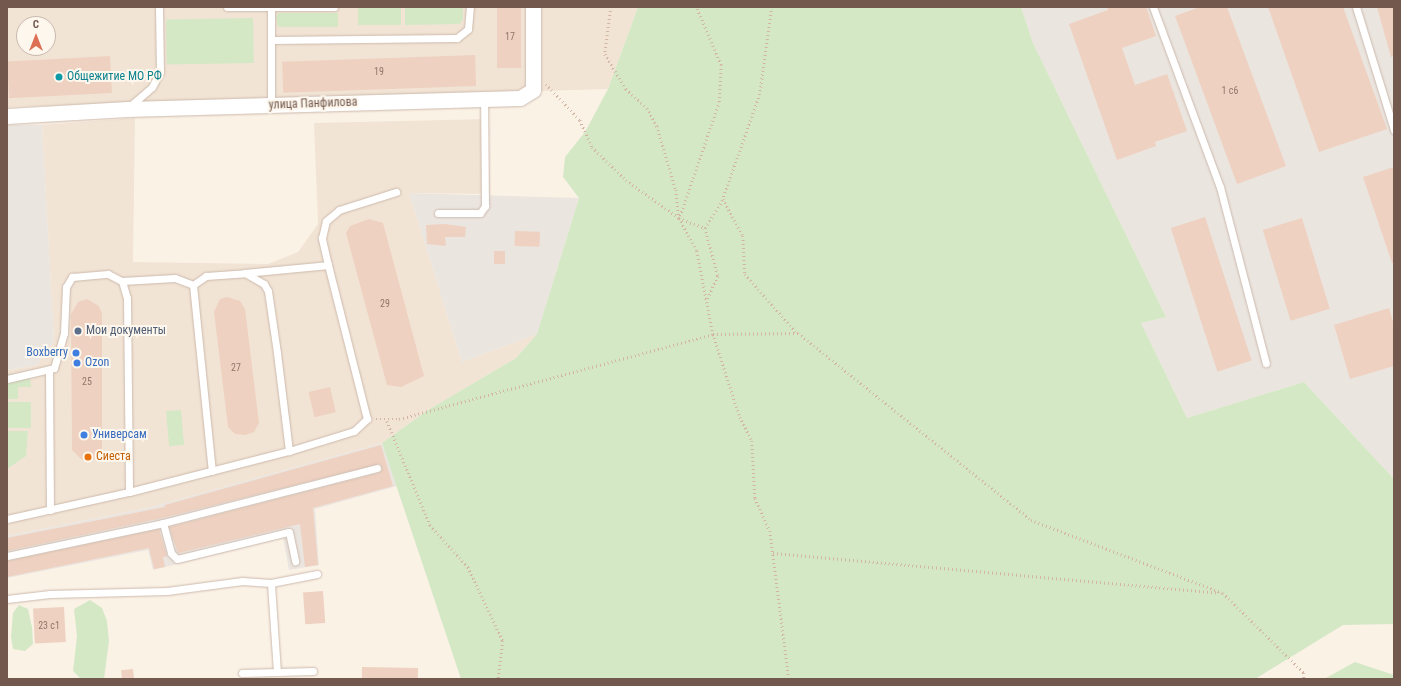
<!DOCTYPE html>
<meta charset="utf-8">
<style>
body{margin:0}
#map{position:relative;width:1401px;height:686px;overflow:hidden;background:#fbf2e6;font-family:"Roboto Condensed",sans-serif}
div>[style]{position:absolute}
.residential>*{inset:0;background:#f2e4d5}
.industrial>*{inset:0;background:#ebe5e0}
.green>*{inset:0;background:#d4e8c6;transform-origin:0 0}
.building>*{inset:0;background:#eed1c0;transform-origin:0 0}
.path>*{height:2.5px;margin-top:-1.25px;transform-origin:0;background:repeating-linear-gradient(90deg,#d3b5a3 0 1px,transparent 0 4px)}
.roads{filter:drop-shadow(0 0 1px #ccbaad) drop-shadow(0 0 1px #ccbaad)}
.service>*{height:7px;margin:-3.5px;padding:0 3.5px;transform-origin:3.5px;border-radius:3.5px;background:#fff}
.minor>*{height:15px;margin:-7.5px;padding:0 7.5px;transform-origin:7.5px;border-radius:7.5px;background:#fff}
.dots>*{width:11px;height:11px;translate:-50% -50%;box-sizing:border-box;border:2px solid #fef7ed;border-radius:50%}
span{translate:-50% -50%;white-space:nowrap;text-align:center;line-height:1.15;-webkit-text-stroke:4px #fef7ed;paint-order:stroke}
.number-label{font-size:10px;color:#92776a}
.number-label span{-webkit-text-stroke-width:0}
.culture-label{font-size:12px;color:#0d838f}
.left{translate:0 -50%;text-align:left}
.street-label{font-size:12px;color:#73594d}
.service-label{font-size:12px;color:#4e5e75}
.shop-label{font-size:12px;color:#366cbe}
.right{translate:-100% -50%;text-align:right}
.food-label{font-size:12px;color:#c56008}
.frame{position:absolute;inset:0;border:8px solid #73594d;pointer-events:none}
.north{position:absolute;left:16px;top:16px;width:40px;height:40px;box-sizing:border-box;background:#fef7ed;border:1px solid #c6b8ad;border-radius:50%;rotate:0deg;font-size:11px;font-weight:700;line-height:16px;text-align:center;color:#73594d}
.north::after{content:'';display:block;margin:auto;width:14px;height:18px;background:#dd6f54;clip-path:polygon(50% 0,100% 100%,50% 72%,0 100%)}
</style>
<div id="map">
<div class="residential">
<div style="clip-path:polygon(evenodd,7px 7px,638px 7px,608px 89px,7px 107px,7px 7px,24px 24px,48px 24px,48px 48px,24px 48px,24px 24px)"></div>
<div style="clip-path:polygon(135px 118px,133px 262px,268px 264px,298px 252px,318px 224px,314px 123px,488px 119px,490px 194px,409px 193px,462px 362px,537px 334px,516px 358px,428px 410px,382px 443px,152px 507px,7px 536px,7px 370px,37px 365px,54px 341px,42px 125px)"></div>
</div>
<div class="industrial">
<div style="clip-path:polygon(1021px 7px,1394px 7px,1394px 479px,1304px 382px,1187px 418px,1141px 323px,1166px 317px,1033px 43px)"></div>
<div style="clip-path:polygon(7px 125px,42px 125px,54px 341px,37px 365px,7px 370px)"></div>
<div style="clip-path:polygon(409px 193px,579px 198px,537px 334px,462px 362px)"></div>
<div style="clip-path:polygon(382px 443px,397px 486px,315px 509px,319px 565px,289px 570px,283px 538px,153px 570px,148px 550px,7px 578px,7px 536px,152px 507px)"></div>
</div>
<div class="green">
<div style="left:358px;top:7px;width:43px;height:18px"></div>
<div style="clip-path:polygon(405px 7px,463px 7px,463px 19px,460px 24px,405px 25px)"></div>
<div style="clip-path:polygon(638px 7px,1021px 7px,1033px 43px,1166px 317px,1141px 323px,1187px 418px,1304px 382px,1394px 479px,1394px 624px,1343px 625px,1255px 679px,461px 679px,382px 443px,428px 410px,516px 358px,537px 334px,579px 198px,563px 177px,565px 157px,585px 132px,608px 89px)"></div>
<div style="clip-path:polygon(279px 13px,338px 13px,338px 27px,278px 27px,276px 16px)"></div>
<div style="left:253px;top:18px;width:45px;height:87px;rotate:89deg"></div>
<div style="clip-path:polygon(7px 374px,30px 374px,31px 387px,18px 387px,18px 399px,7px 399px)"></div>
<div style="left:7px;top:402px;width:24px;height:26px"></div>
<div style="left:181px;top:410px;width:35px;height:15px;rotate:85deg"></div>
<div style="clip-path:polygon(7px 431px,28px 431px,26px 456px,7px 469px)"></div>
<div style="clip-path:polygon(90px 600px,102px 608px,107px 621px,109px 641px,104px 679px,81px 679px,73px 671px,77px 636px,74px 609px)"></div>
<div style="clip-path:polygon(19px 605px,28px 609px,32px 627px,33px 644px,25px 651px,13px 649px,11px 637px,13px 613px)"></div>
<div style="clip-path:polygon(1355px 662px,1394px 675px,1394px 679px,1324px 679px)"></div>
</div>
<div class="building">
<div style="left:497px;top:7px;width:24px;height:61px"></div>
<div style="clip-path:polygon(1107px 7px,1146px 7px,1156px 36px,1122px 48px,1135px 85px,1167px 74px,1187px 131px,1155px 142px,1156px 146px,1117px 160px,1069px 24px,1108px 10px)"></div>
<div style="clip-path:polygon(1200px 7px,1227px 7px,1286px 166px,1237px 184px,1175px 16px)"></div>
<div style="clip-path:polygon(1268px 7px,1343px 7px,1387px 129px,1319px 152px)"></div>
<div style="clip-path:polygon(1377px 7px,1394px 7px,1394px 56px,1391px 57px)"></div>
<div style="left:475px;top:55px;width:31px;height:193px;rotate:88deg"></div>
<div style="left:110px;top:56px;width:37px;height:103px;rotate:87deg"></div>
<div style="clip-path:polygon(1394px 167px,1394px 263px,1392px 263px,1363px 177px)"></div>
<div style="left:1205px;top:217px;width:151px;height:36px;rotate:72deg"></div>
<div style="left:1302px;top:218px;width:95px;height:41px;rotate:73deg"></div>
<div style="clip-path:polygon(369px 219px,383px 223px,424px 376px,401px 387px,387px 385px,346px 233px,350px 226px)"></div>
<div style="clip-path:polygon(445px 224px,466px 227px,465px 237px,445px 237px,446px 246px,427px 244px,426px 225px)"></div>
<div style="left:515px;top:231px;width:25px;height:15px;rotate:2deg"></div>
<div style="left:494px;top:251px;width:11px;height:13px"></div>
<div style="clip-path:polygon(227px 297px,240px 301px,245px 309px,259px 423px,254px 432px,245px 435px,235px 434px,228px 427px,214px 312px,220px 299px)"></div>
<div style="clip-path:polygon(87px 299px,99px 306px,102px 314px,102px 450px,100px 456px,88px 462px,81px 459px,72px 450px,71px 314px,78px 302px)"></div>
<div style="clip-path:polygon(1389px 308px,1394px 325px,1394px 366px,1350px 379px,1334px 325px)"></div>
<div style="left:330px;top:387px;width:26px;height:22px;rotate:77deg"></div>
<div style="clip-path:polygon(381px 445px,393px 486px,313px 508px,318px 565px,305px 567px,300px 524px,178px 553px,169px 527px,378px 473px,382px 469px,380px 464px,162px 518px,7px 551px,7px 538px,165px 507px,165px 505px)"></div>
<div style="clip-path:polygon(159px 529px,167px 556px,163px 557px,165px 567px,154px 569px,149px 548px,7px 577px,7px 561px)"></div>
<div style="left:323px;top:591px;width:32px;height:20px;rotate:86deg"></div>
<div style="left:64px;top:607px;width:35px;height:31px;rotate:87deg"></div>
<div style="left:362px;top:667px;width:56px;height:12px;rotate:1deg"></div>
<div style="left:133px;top:669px;width:10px;height:12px;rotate:84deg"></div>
</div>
<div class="path">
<div style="left:611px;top:7px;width:47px;rotate:97.3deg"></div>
<div style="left:605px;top:54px;width:41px;rotate:59deg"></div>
<div style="left:626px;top:89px;width:28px;rotate:42deg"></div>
<div style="left:647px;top:108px;width:21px;rotate:61deg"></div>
<div style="left:657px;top:126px;width:67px;rotate:73.5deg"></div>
<div style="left:676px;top:190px;width:28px;rotate:84deg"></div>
<div style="left:772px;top:7px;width:88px;rotate:97.9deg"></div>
<div style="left:760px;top:94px;width:111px;rotate:109.4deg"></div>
<div style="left:723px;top:199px;width:42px;rotate:61.6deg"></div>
<div style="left:743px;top:236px;width:38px;rotate:87deg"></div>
<div style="left:745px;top:274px;width:79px;rotate:48.6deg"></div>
<div style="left:546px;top:84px;width:50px;rotate:46.6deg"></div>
<div style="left:580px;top:120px;width:30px;rotate:66deg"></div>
<div style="left:592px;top:147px;width:47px;rotate:44.1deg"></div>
<div style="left:626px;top:180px;width:65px;rotate:35.6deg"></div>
<div style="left:679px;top:218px;width:38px;rotate:61deg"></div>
<div style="left:697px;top:251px;width:85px;rotate:79.1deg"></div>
<div style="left:713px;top:334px;width:87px;rotate:72deg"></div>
<div style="left:740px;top:417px;width:27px;rotate:63deg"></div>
<div style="left:752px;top:441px;width:57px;rotate:87deg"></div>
<div style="left:755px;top:498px;width:36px;rotate:66deg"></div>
<div style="left:770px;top:531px;width:149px;rotate:82.7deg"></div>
<div style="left:680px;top:216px;width:120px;rotate:-71.1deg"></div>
<div style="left:719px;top:102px;width:37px;rotate:-87deg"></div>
<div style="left:721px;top:65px;width:63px;rotate:-113.3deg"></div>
<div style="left:679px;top:218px;width:28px;rotate:21deg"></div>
<div style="left:705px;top:228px;width:34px;rotate:-58deg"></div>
<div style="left:705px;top:228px;width:50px;rotate:74.8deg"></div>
<div style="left:718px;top:276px;width:27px;rotate:114deg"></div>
<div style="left:376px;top:419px;width:23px"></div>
<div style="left:399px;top:419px;width:325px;rotate:-15.1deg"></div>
<div style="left:713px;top:334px;width:85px;rotate:-0.7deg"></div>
<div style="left:798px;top:333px;width:299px;rotate:38.7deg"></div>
<div style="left:1031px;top:520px;width:205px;rotate:20.8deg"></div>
<div style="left:1223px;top:593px;width:114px;rotate:44.6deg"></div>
<div style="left:1304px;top:673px;width:6px;rotate:90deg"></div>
<div style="left:387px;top:421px;width:113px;rotate:67.5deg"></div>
<div style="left:430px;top:525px;width:57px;rotate:47.9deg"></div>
<div style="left:468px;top:567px;width:82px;rotate:64.7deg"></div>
<div style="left:503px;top:641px;width:38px;rotate:97deg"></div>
<div style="left:773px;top:553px;width:448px;rotate:5.1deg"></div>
</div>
<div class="roads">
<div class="service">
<div style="left:227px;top:7px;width:107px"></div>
<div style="left:1153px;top:7px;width:192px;rotate:69.6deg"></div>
<div style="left:1220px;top:187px;width:182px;rotate:75.4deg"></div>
<div style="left:1356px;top:7px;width:129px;rotate:72.8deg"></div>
<div style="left:271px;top:9px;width:96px;rotate:90deg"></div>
<div style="left:271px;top:40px;width:186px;rotate:-0.6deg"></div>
<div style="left:457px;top:38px;width:14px;rotate:-39deg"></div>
<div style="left:468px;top:29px;width:22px;rotate:-85deg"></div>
<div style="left:129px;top:107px;width:30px;rotate:-41deg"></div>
<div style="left:152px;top:87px;width:17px;rotate:-62deg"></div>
<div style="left:160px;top:72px;width:65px;rotate:-90.9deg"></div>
<div style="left:438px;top:213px;width:42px"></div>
<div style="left:480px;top:213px;width:9px;rotate:-54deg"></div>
<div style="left:485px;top:206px;width:107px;rotate:-90.5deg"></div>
<div style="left:328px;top:265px;width:28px;rotate:-103deg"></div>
<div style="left:322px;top:238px;width:17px;rotate:-77deg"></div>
<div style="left:326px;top:221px;width:17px;rotate:-40deg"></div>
<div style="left:339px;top:210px;width:60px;rotate:-17.5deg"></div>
<div style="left:122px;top:281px;width:53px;rotate:-3.2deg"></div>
<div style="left:175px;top:278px;width:19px;rotate:21deg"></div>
<div style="left:193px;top:285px;width:16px;rotate:-35deg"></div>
<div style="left:206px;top:276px;width:39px;rotate:-4deg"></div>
<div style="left:245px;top:273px;width:22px;rotate:30deg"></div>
<div style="left:264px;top:284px;width:8px;rotate:60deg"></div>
<div style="left:268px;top:291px;width:63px;rotate:81.7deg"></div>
<div style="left:277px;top:353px;width:99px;rotate:83deg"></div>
<div style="left:193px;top:285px;width:187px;rotate:84.2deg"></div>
<div style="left:49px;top:370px;width:140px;rotate:89.6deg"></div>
<div style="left:7px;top:379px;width:48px;rotate:-13.2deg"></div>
<div style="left:54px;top:368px;width:36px;rotate:-74deg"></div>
<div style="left:64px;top:333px;width:46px;rotate:-87.5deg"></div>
<div style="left:66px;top:287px;width:12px;rotate:-59deg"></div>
<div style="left:72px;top:277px;width:36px;rotate:-5deg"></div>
<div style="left:108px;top:274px;width:16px;rotate:27deg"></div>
<div style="left:122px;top:281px;width:18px;rotate:74deg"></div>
<div style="left:127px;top:298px;width:194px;rotate:89.4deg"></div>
<div style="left:7px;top:519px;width:125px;rotate:-12.5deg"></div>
<div style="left:129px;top:492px;width:165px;rotate:-14.4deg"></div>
<div style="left:289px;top:451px;width:68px;rotate:-17.1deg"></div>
<div style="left:354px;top:431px;width:18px;rotate:-43deg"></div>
<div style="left:367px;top:419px;width:159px;rotate:-104.2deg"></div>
<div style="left:328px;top:265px;width:83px;rotate:174.5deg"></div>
<div style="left:163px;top:523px;width:31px;rotate:75deg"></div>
<div style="left:171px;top:553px;width:8px;rotate:45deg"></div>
<div style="left:177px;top:559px;width:115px;rotate:-13.6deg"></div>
<div style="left:289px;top:532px;width:30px;rotate:78deg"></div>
<div style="left:7px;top:556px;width:159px;rotate:-11.9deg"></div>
<div style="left:163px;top:523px;width:221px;rotate:-14.4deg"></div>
<div style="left:7px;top:599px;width:43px;rotate:-6.6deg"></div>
<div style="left:50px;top:594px;width:117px;rotate:-1.5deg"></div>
<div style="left:167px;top:591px;width:76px;rotate:-7.6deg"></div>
<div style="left:242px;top:581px;width:29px;rotate:4deg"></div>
<div style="left:277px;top:672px;width:89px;rotate:-93.9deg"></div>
<div style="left:271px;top:583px;width:47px;rotate:-11.1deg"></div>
<div style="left:242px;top:673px;width:71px;rotate:-1.6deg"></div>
</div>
<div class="minor">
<div style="left:7px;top:116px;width:120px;rotate:-3.3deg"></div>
<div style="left:127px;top:109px;width:393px;rotate:-1.6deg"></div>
<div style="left:520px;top:98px;width:15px;rotate:-32deg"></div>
<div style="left:533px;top:90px;width:83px;rotate:-90deg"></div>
</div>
</div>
<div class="dots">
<div style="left:59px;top:77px;background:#0f9aa8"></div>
<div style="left:78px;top:331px;background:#5c6f8a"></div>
<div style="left:76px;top:353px;background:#3f7fe0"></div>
<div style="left:77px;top:363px;background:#3f7fe0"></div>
<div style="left:84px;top:435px;background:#3f7fe0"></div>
<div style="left:88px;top:457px;background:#e8710a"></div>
</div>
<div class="number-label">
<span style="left:510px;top:37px">17</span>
<span style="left:379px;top:72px">19</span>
<span style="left:1230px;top:91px">1 с6</span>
<span style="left:385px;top:304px">29</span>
<span style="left:236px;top:368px">27</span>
<span style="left:87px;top:382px">25</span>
<span style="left:49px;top:626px">23 с1</span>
</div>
<div class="culture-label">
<span class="left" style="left:67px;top:77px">Общежитие МО РФ</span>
</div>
<div class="street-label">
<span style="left:313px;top:104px;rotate:-2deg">улица Панфилова</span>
</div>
<div class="service-label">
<span class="left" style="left:86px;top:331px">Мои документы</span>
</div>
<div class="shop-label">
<span class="right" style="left:68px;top:353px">Boxberry</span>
<span class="left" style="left:85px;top:363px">Ozon</span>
<span class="left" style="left:92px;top:435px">Универсам</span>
</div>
<div class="food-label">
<span class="left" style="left:96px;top:457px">Сиеста</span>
</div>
<div class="frame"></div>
<div class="north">С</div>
</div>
